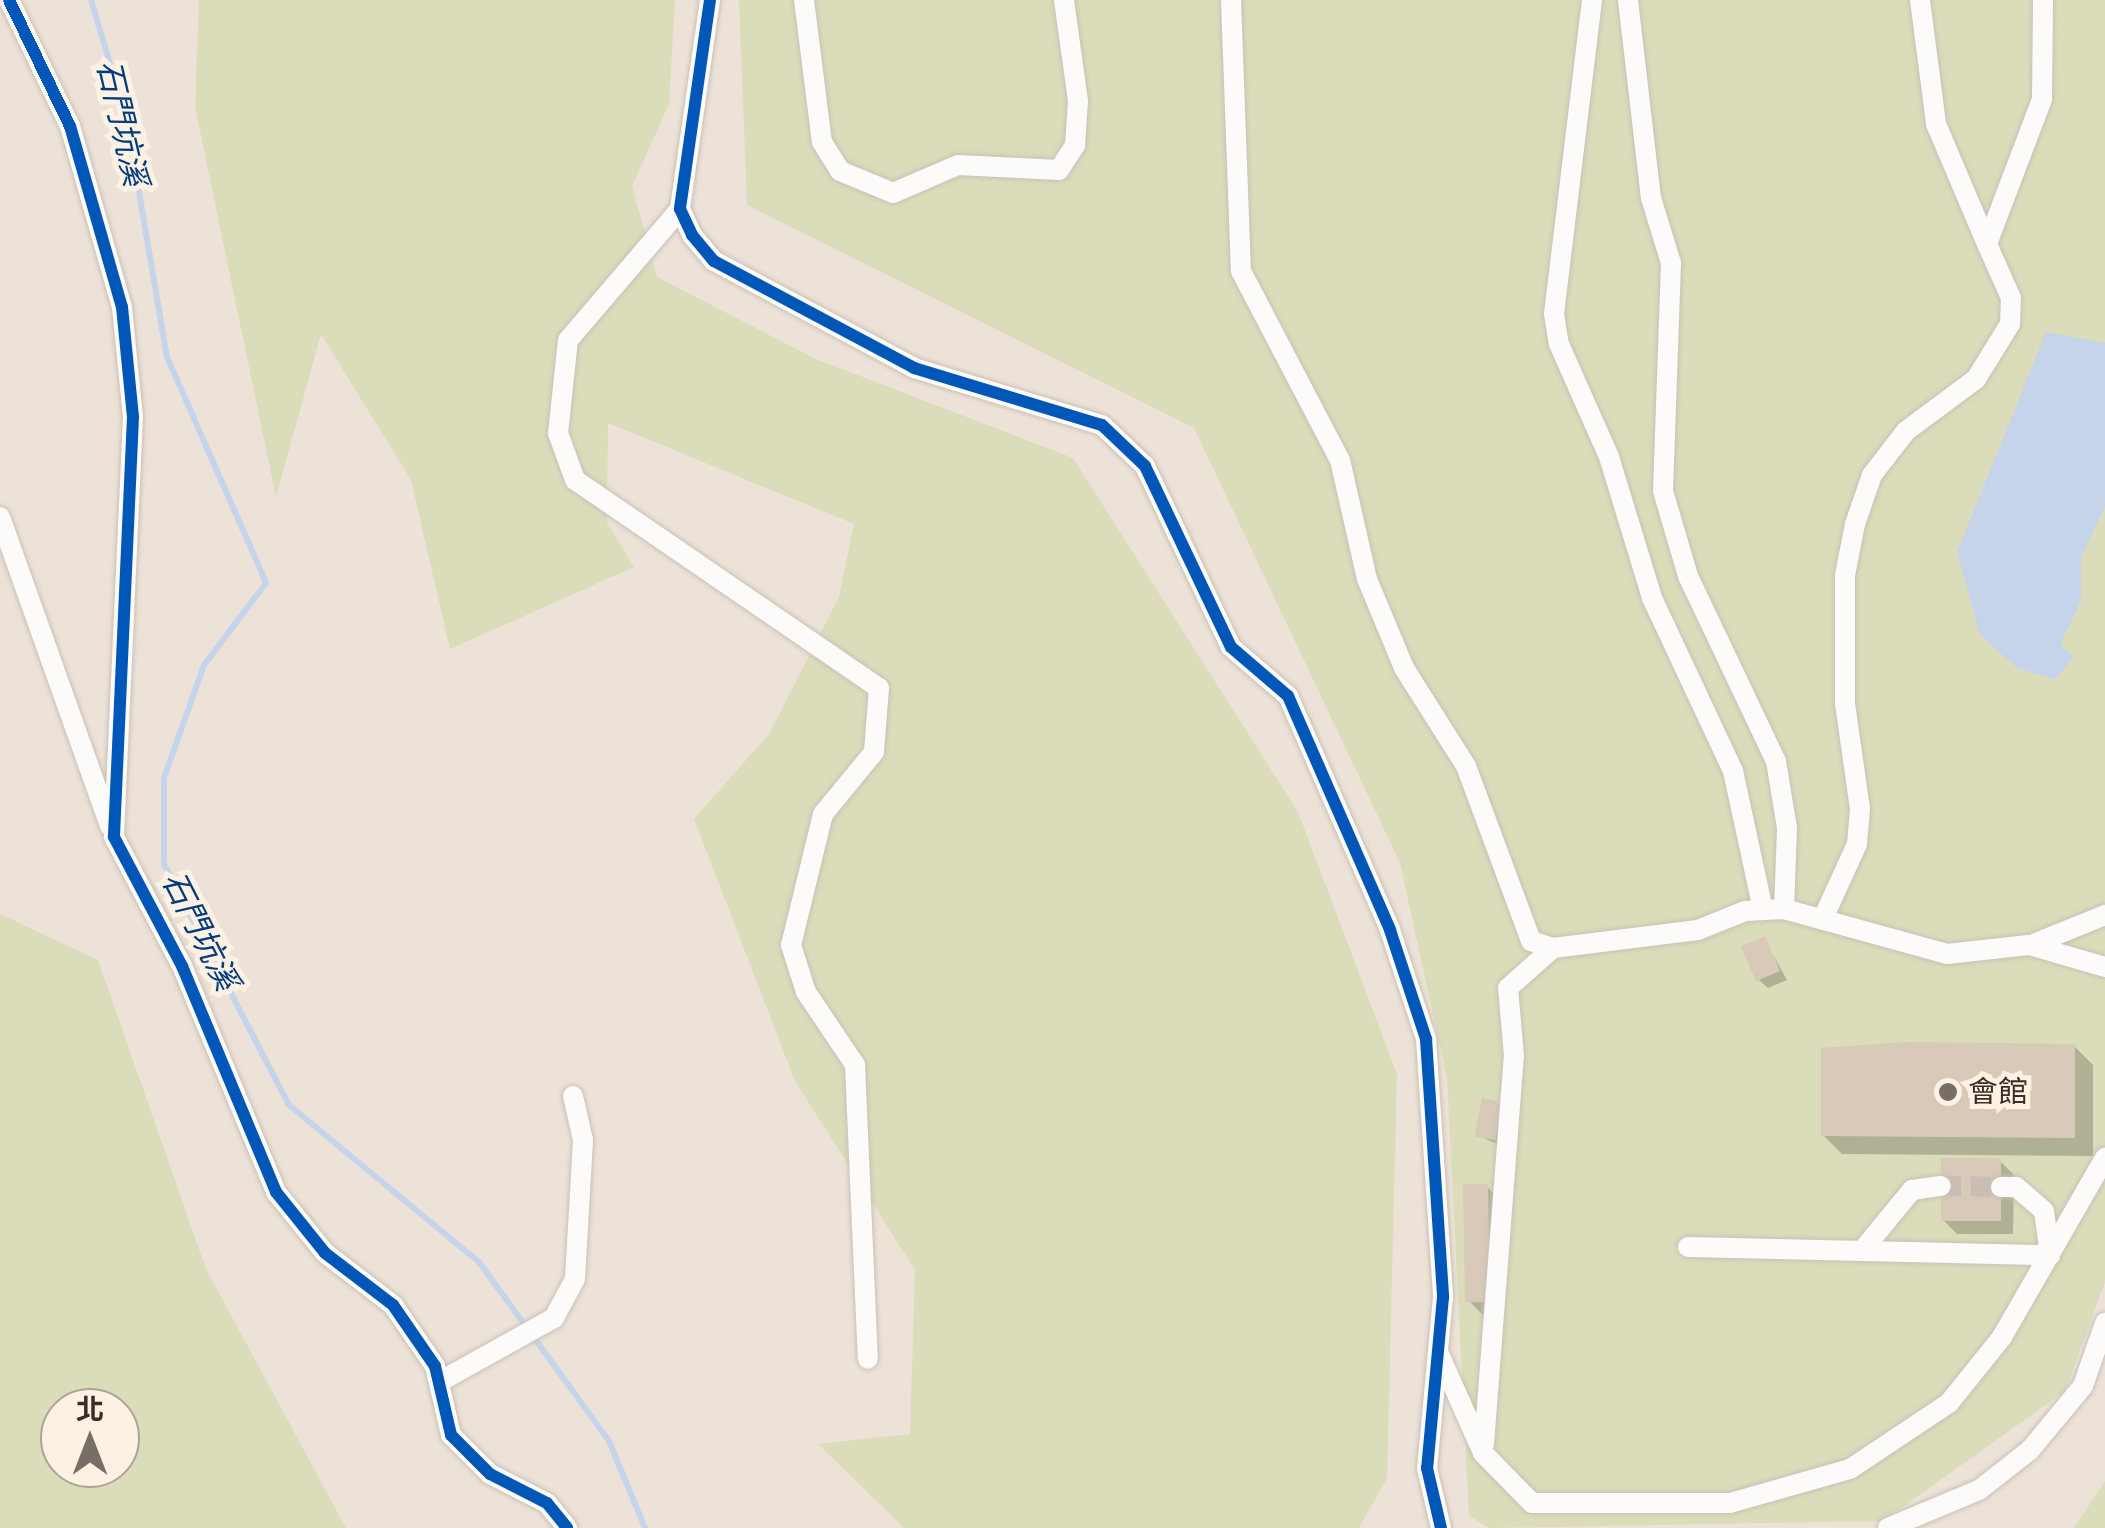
<!DOCTYPE html>
<meta charset="utf-8">
<style>
body{margin:0}
#map{position:relative;width:2105px;height:1528px;overflow:hidden;background:#ede2d7;font-family:Roboto,"Noto Sans TC",sans-serif}
div>[style]{position:absolute}
.green>*{inset:0;background:#dbdcba}
.water>*{inset:0;background:#c5d4eb}
.shadow>*{inset:0;background:#0003}
.stream>*{height:6px;margin:-3px;padding:0 3px;transform-origin:3px;border-radius:3px;background:#c5d4eb}
.building>*{inset:0;background:#d8c9b8;transform-origin:0 0}
.minor-tunnel>*{height:20px;margin-top:-10px;transform-origin:0;background:repeating-linear-gradient(90deg,#c9beb4 0 20px,transparent 0 30px)}
.roads{filter:drop-shadow(0 0 2px #c9c0b8) drop-shadow(0 0 2px #c9c0b8)}
.minor>*{height:20px;margin:-10px;padding:0 10px;transform-origin:10px;border-radius:10px;background:#fcfbf9}
.cycleway>*{height:12px;margin:-6px;padding:0 6px;transform-origin:6px;border-radius:6px;background:#0057b8}
.dots>*{width:28px;height:28px;translate:-50% -50%;box-sizing:border-box;border:5px solid #fdf1e4;border-radius:50%}
span{translate:-50% -50%;white-space:nowrap;text-align:center;line-height:1.15;-webkit-text-stroke:10px #fdf1e4;paint-order:stroke}
.poi-label{font-size:30px;color:#372f27}
.left{translate:0 -50%;text-align:left}
.water-label{font-size:32px;color:#013a7f;font-style:italic}
.north{position:absolute;left:40px;top:1388px;width:100px;height:100px;box-sizing:border-box;background:#fdf1e4;border:2px solid #aea398;border-radius:50%;rotate:0deg;font-size:28px;font-weight:700;line-height:40px;text-align:center;color:#372f27}
.north::after{content:'';display:block;margin:auto;width:35px;height:45px;background:#776e65;clip-path:polygon(50% 0,100% 100%,50% 72%,0 100%)}
</style>
<div id="map">
<div class="green">
<div style="clip-path:polygon(199px 0,675px 0,669px 104px,632px 186px,657px 277px,816px 359px,1073px 458px,1298px 812px,1397px 1074px,1387px 1478px,1359px 1528px,904px 1528px,818px 1444px,910px 1434px,915px 1270px,795px 1081px,694px 819px,769px 734px,839px 597px,854px 524px,608px 423px,607px 522px,634px 567px,450px 649px,411px 480px,321px 334px,276px 497px,195px 107px)"></div>
<div style="clip-path:polygon(739px 0,2105px 0,2105px 1282px,2065px 1391px,1883px 1521px,1489px 1528px,1469px 1516px,1447px 1078px,1400px 863px,1194px 428px,747px 205px)"></div>
<div style="clip-path:polygon(evenodd,0 914px,98px 960px,206px 1269px,346px 1528px,0 1528px,0 914px,60px 1408px,120px 1408px,120px 1468px,60px 1468px,60px 1408px)"></div>
<div style="clip-path:polygon(2105px 1481px,2105px 1528px,2074px 1528px)"></div>
</div>
<div class="water">
<div style="clip-path:polygon(2046px 332px,2105px 343px,2105px 507px,2081px 557px,2081px 600px,2060px 645px,2074px 657px,2055px 679px,2017px 668px,1980px 635px,1957px 552px)"></div>
</div>
<div class="shadow">
<div style="clip-path:polygon(1764px 939px,1787px 980px,1768px 988px,1759px 980px)"></div>
<div style="clip-path:polygon(2074px 1046px,2093px 1065px,2093px 1156px,1842px 1154px,1823px 1135px)"></div>
<div style="clip-path:polygon(1502px 1104px,1504px 1147px,1477px 1135px)"></div>
<div style="clip-path:polygon(2000px 1161px,2014px 1175px,2013px 1234px,1957px 1234px,1943px 1220px)"></div>
<div style="clip-path:polygon(1487px 1187px,1501px 1201px,1504px 1315px,1483px 1315px,1469px 1301px)"></div>
</div>
<div class="stream">
<div style="left:91px;top:0;width:126px;rotate:73.4deg"></div>
<div style="left:127px;top:121px;width:239px;rotate:80.4deg"></div>
<div style="left:167px;top:357px;width:247px;rotate:66.3deg"></div>
<div style="left:266px;top:583px;width:103px;rotate:127.1deg"></div>
<div style="left:204px;top:665px;width:120px;rotate:109.5deg"></div>
<div style="left:164px;top:778px;width:86px;rotate:90deg"></div>
<div style="left:164px;top:864px;width:271px;rotate:62.6deg"></div>
<div style="left:289px;top:1105px;width:246px;rotate:39.6deg"></div>
<div style="left:479px;top:1262px;width:221px;rotate:54deg"></div>
<div style="left:609px;top:1441px;width:94px;rotate:67.5deg"></div>
</div>
<div class="building">
<div style="left:1765px;top:936px;width:38px;height:26px;rotate:67deg"></div>
<div style="clip-path:polygon(1906px 1042px,2075px 1044px,2075px 1138px,1821px 1136px,1821px 1048px)"></div>
<div style="left:1482px;top:1098px;width:21px;height:39px;rotate:11deg"></div>
<div style="left:1941px;top:1158px;width:60px;height:63px"></div>
<div style="left:1488px;top:1184px;width:118px;height:25px;rotate:89deg"></div>
</div>
<div class="minor-tunnel">
<div style="left:1941px;top:1186px;width:60px;rotate:1deg"></div>
</div>
<div class="roads">
<div class="minor">
<div style="left:9px;top:0;width:140px;rotate:64.2deg"></div>
<div style="left:70px;top:126px;width:188px;rotate:74deg"></div>
<div style="left:122px;top:307px;width:111px;rotate:84.3deg"></div>
<div style="left:133px;top:417px;width:420px;rotate:92.6deg"></div>
<div style="left:114px;top:837px;width:146px;rotate:62.2deg"></div>
<div style="left:182px;top:966px;width:245px;rotate:67.4deg"></div>
<div style="left:276px;top:1192px;width:78px;rotate:51.2deg"></div>
<div style="left:325px;top:1253px;width:86px;rotate:37.4deg"></div>
<div style="left:393px;top:1305px;width:74px;rotate:55.5deg"></div>
<div style="left:435px;top:1366px;width:71px;rotate:76.9deg"></div>
<div style="left:451px;top:1435px;width:55px;rotate:45deg"></div>
<div style="left:490px;top:1474px;width:64px;rotate:27deg"></div>
<div style="left:547px;top:1503px;width:32px;rotate:51deg"></div>
<div style="left:710px;top:0;width:211px;rotate:98.2deg"></div>
<div style="left:680px;top:209px;width:29px;rotate:65deg"></div>
<div style="left:692px;top:235px;width:34px;rotate:50deg"></div>
<div style="left:714px;top:261px;width:227px;rotate:28.1deg"></div>
<div style="left:914px;top:368px;width:196px;rotate:16.9deg"></div>
<div style="left:1102px;top:425px;width:59px;rotate:43.6deg"></div>
<div style="left:1145px;top:466px;width:200px;rotate:64.6deg"></div>
<div style="left:1231px;top:647px;width:75px;rotate:40.7deg"></div>
<div style="left:1288px;top:696px;width:255px;rotate:66.4deg"></div>
<div style="left:1390px;top:930px;width:115px;rotate:71.7deg"></div>
<div style="left:1426px;top:1039px;width:259px;rotate:86.2deg"></div>
<div style="left:1443px;top:1297px;width:172px;rotate:95.3deg"></div>
<div style="left:1427px;top:1468px;width:62px;rotate:76.9deg"></div>
<div style="left:804px;top:0;width:143px;rotate:82.8deg"></div>
<div style="left:822px;top:142px;width:34px;rotate:58deg"></div>
<div style="left:840px;top:171px;width:57px;rotate:22.5deg"></div>
<div style="left:893px;top:193px;width:71px;rotate:-23.3deg"></div>
<div style="left:958px;top:165px;width:101px;rotate:2.8deg"></div>
<div style="left:1059px;top:170px;width:30px;rotate:-57deg"></div>
<div style="left:1075px;top:145px;width:44px;rotate:-86.1deg"></div>
<div style="left:1078px;top:101px;width:102px;rotate:-97.9deg"></div>
<div style="left:1231px;top:0;width:271px;rotate:87.9deg"></div>
<div style="left:1241px;top:271px;width:213px;rotate:62.4deg"></div>
<div style="left:1340px;top:460px;width:122px;rotate:77.2deg"></div>
<div style="left:1367px;top:579px;width:96px;rotate:67.4deg"></div>
<div style="left:1404px;top:668px;width:116px;rotate:57.7deg"></div>
<div style="left:1466px;top:766px;width:187px;rotate:69.6deg"></div>
<div style="left:1531px;top:941px;width:23px;rotate:18deg"></div>
<div style="left:1553px;top:948px;width:146px;rotate:-7.1deg"></div>
<div style="left:1698px;top:930px;width:51px;rotate:-22deg"></div>
<div style="left:1745px;top:911px;width:39px;rotate:-3deg"></div>
<div style="left:1784px;top:909px;width:169px;rotate:15.4deg"></div>
<div style="left:1947px;top:954px;width:82px;rotate:-6.3deg"></div>
<div style="left:2029px;top:945px;width:79px;rotate:16.1deg"></div>
<div style="left:1592px;top:0;width:316px;rotate:96.9deg"></div>
<div style="left:1554px;top:314px;width:30px;rotate:81deg"></div>
<div style="left:1559px;top:344px;width:124px;rotate:66.1deg"></div>
<div style="left:1609px;top:457px;width:147px;rotate:73deg"></div>
<div style="left:1652px;top:598px;width:191px;rotate:64.9deg"></div>
<div style="left:1733px;top:771px;width:142px;rotate:77.8deg"></div>
<div style="left:1628px;top:0;width:199px;rotate:83.4deg"></div>
<div style="left:1651px;top:198px;width:68px;rotate:72.9deg"></div>
<div style="left:1671px;top:263px;width:228px;rotate:92deg"></div>
<div style="left:1663px;top:491px;width:89px;rotate:73.6deg"></div>
<div style="left:1688px;top:576px;width:205px;rotate:64.6deg"></div>
<div style="left:1776px;top:761px;width:68px;rotate:80.7deg"></div>
<div style="left:1787px;top:828px;width:81px;rotate:92.1deg"></div>
<div style="left:1920px;top:0;width:125px;rotate:82.6deg"></div>
<div style="left:1936px;top:124px;width:130px;rotate:67deg"></div>
<div style="left:680px;top:209px;width:172px;rotate:130.5deg"></div>
<div style="left:568px;top:340px;width:94px;rotate:96.1deg"></div>
<div style="left:558px;top:433px;width:50px;rotate:70.1deg"></div>
<div style="left:575px;top:480px;width:368px;rotate:34.4deg"></div>
<div style="left:879px;top:688px;width:64px;rotate:94.5deg"></div>
<div style="left:874px;top:752px;width:80px;rotate:129.4deg"></div>
<div style="left:823px;top:814px;width:135px;rotate:103.7deg"></div>
<div style="left:791px;top:945px;width:49px;rotate:72.3deg"></div>
<div style="left:806px;top:992px;width:88px;rotate:56.1deg"></div>
<div style="left:855px;top:1065px;width:294px;rotate:87.5deg"></div>
<div style="left:0;top:517px;width:328px;rotate:70.4deg"></div>
<div style="left:1825px;top:914px;width:77px;rotate:-65.4deg"></div>
<div style="left:1857px;top:844px;width:35px;rotate:-85deg"></div>
<div style="left:1860px;top:809px;width:106px;rotate:-98.1deg"></div>
<div style="left:1845px;top:704px;width:129px;rotate:-90deg"></div>
<div style="left:1845px;top:575px;width:52px;rotate:-78.9deg"></div>
<div style="left:1855px;top:524px;width:52px;rotate:-70.9deg"></div>
<div style="left:1872px;top:475px;width:56px;rotate:-52.3deg"></div>
<div style="left:1906px;top:431px;width:87px;rotate:-36.6deg"></div>
<div style="left:1976px;top:379px;width:65px;rotate:-58.3deg"></div>
<div style="left:2010px;top:324px;width:26px;rotate:-88deg"></div>
<div style="left:2011px;top:298px;width:59px;rotate:-114deg"></div>
<div style="left:1987px;top:244px;width:155px;rotate:-69.2deg"></div>
<div style="left:2042px;top:99px;width:99px;rotate:-89.4deg"></div>
<div style="left:2031px;top:945px;width:80px;rotate:-22.1deg"></div>
<div style="left:1688px;top:1247px;width:362px;rotate:1.3deg"></div>
<div style="left:2050px;top:1255px;width:44px;rotate:-97.8deg"></div>
<div style="left:2044px;top:1211px;width:37px;rotate:-139deg"></div>
<div style="left:2016px;top:1187px;width:15px;rotate:180deg"></div>
<div style="left:1865px;top:1247px;width:74px;rotate:-50.5deg"></div>
<div style="left:1912px;top:1190px;width:29px;rotate:-8deg"></div>
<div style="left:1439px;top:1354px;width:108px;rotate:66deg"></div>
<div style="left:1483px;top:1453px;width:70px;rotate:45.6deg"></div>
<div style="left:1532px;top:1503px;width:198px"></div>
<div style="left:1730px;top:1503px;width:125px;rotate:-15.8deg"></div>
<div style="left:1850px;top:1469px;width:119px;rotate:-33.7deg"></div>
<div style="left:1949px;top:1403px;width:85px;rotate:-51.2deg"></div>
<div style="left:2002px;top:1337px;width:207px;rotate:-60.1deg"></div>
<div style="left:439px;top:1382px;width:132px;rotate:-29.1deg"></div>
<div style="left:554px;top:1318px;width:44px;rotate:-61.7deg"></div>
<div style="left:575px;top:1279px;width:139px;rotate:-86.7deg"></div>
<div style="left:583px;top:1140px;width:45px;rotate:-102.8deg"></div>
<div style="left:1484px;top:1444px;width:389px;rotate:-85.6deg"></div>
<div style="left:1514px;top:1056px;width:68px;rotate:-95deg"></div>
<div style="left:1508px;top:988px;width:60px;rotate:-41.6deg"></div>
<div style="left:1888px;top:1528px;width:99px;rotate:-22.7deg"></div>
<div style="left:1979px;top:1490px;width:65px;rotate:-38.1deg"></div>
<div style="left:2030px;top:1450px;width:83px;rotate:-50.4deg"></div>
<div style="left:2083px;top:1386px;width:67px;rotate:-70.8deg"></div>
</div>
</div>
<div class="cycleway">
<div style="left:9px;top:0;width:140px;rotate:64.2deg"></div>
<div style="left:70px;top:126px;width:188px;rotate:74deg"></div>
<div style="left:122px;top:307px;width:111px;rotate:84.3deg"></div>
<div style="left:133px;top:417px;width:420px;rotate:92.6deg"></div>
<div style="left:114px;top:837px;width:146px;rotate:62.2deg"></div>
<div style="left:182px;top:966px;width:245px;rotate:67.4deg"></div>
<div style="left:276px;top:1192px;width:78px;rotate:51.2deg"></div>
<div style="left:325px;top:1253px;width:86px;rotate:37.4deg"></div>
<div style="left:393px;top:1305px;width:74px;rotate:55.5deg"></div>
<div style="left:435px;top:1366px;width:71px;rotate:76.9deg"></div>
<div style="left:451px;top:1435px;width:55px;rotate:45deg"></div>
<div style="left:490px;top:1474px;width:64px;rotate:27deg"></div>
<div style="left:547px;top:1503px;width:32px;rotate:51deg"></div>
<div style="left:710px;top:0;width:211px;rotate:98.2deg"></div>
<div style="left:680px;top:209px;width:29px;rotate:65deg"></div>
<div style="left:692px;top:235px;width:34px;rotate:50deg"></div>
<div style="left:714px;top:261px;width:227px;rotate:28.1deg"></div>
<div style="left:914px;top:368px;width:196px;rotate:16.9deg"></div>
<div style="left:1102px;top:425px;width:59px;rotate:43.6deg"></div>
<div style="left:1145px;top:466px;width:200px;rotate:64.6deg"></div>
<div style="left:1231px;top:647px;width:75px;rotate:40.7deg"></div>
<div style="left:1288px;top:696px;width:255px;rotate:66.4deg"></div>
<div style="left:1390px;top:930px;width:115px;rotate:71.7deg"></div>
<div style="left:1426px;top:1039px;width:259px;rotate:86.2deg"></div>
<div style="left:1443px;top:1297px;width:172px;rotate:95.3deg"></div>
<div style="left:1427px;top:1468px;width:62px;rotate:76.9deg"></div>
</div>
<div class="dots">
<div style="left:1948px;top:1092px;background:#776e65"></div>
</div>
<div class="poi-label">
<span class="left" style="left:1968px;top:1092px">會館</span>
</div>
<div class="water-label">
<span style="left:122px;top:123px;rotate:77deg">石門坑溪</span>
<span style="left:200px;top:931px;rotate:63deg">石門坑溪</span>
</div>
<div class="north">北</div>
</div>
